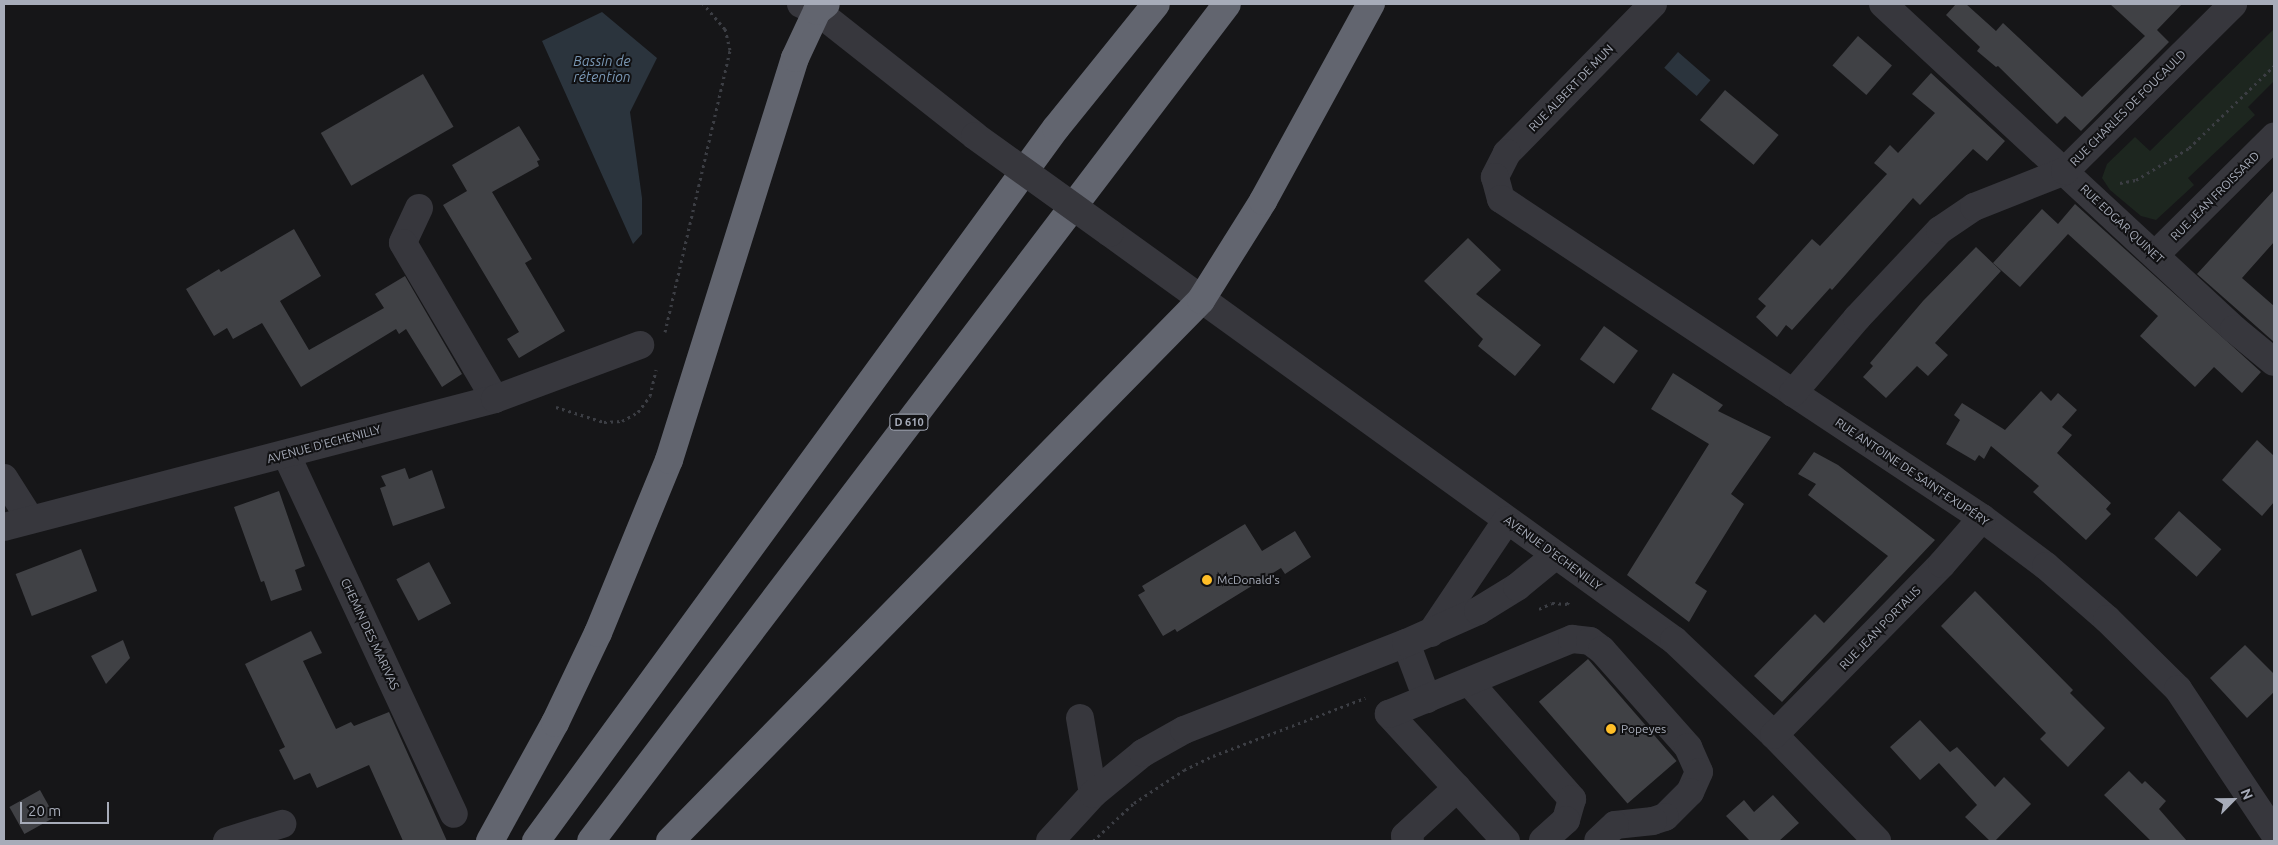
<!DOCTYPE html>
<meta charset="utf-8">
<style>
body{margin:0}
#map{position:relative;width:2278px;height:845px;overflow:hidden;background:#161618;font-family:Ubuntu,sans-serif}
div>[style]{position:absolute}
.green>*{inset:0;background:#1d261f}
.water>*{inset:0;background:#2b343d;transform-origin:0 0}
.building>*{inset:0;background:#404145;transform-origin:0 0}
.path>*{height:3px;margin-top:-1.5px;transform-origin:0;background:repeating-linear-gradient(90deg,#3c3e44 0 2.5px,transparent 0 6.5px)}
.minor>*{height:28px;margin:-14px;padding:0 14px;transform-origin:14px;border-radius:14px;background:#37373d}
.highway>*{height:28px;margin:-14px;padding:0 14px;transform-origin:14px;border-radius:14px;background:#62656f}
.minor-bridge>*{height:28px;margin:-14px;padding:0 14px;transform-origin:14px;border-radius:14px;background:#37373d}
.dots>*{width:14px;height:14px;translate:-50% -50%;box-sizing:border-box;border:2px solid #111113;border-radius:50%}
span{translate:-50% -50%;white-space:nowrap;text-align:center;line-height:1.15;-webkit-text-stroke:4px #111113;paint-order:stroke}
.shield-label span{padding:1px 4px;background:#111113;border:1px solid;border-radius:4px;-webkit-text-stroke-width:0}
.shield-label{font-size:11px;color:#a7acb9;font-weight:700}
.street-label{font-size:12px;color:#a7acb9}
.poi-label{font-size:12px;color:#a7acb9}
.left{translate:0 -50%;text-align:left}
.water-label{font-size:14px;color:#7b99b6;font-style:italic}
.frame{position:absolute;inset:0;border:5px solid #a7acb9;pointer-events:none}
.north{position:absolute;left:2208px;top:775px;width:50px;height:50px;-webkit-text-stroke:4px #111113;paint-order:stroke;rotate:67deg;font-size:14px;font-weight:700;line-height:20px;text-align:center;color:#a7acb9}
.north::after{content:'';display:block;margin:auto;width:18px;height:22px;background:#a7acb9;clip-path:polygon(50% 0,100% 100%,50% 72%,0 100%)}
.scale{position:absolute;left:20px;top:802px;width:89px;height:22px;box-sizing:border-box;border:2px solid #a7acb9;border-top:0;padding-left:6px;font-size:15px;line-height:18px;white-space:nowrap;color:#a7acb9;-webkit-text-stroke:4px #111113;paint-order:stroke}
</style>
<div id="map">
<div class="green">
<div style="clip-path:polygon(2274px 29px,2274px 81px,2248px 107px,2255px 115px,2188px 178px,2194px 185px,2156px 220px,2141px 216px,2110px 190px,2102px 178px,2107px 164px,2135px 137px,2150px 151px)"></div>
</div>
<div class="water">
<div style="clip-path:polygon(602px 12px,657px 58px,630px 112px,642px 198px,642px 234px,633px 244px,542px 41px)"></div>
<div style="left:1678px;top:52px;width:43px;height:21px;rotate:41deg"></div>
</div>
<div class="building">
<div style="clip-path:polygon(1956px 4px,1966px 4px,1996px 31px,2003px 23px,2082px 97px,2145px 36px,2110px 4px,2182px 4px,2157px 30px,2169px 42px,2081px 131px,2065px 116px,2057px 124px,1998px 66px,1996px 67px,1977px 51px,1980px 47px,1946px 15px)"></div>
<div style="left:1858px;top:36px;width:45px;height:39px;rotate:41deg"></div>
<div style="clip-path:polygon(1931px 73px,2005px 141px,1987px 161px,1973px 149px,1920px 205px,1913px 198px,1832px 290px,1830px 288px,1792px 330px,1786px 325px,1777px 337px,1756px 317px,1766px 306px,1758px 299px,1812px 239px,1820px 246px,1887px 174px,1874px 163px,1890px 145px,1898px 153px,1935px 113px,1912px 94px)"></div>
<div style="left:423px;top:74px;width:61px;height:118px;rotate:60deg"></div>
<div style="left:1725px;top:90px;width:70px;height:39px;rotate:40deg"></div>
<div style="clip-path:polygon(519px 126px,540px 160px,537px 161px,539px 166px,492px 192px,532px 259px,525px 263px,565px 331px,519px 358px,507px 339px,519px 332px,443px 205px,467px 191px,452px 165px)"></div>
<div style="clip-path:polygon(2274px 190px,2274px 242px,2242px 278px,2274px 306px,2274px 342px,2197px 274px)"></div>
<div style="clip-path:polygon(2075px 204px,2261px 372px,2242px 393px,2214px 367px,2195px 387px,2140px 336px,2158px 316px,2068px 234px,2020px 287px,1993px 263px,2042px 209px,2058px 224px)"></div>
<div style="clip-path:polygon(294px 229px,321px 276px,280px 301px,309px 350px,384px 308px,375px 294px,405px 276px,462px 374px,442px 387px,406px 329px,399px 334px,396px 329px,301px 387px,262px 323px,233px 339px,227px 328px,214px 336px,186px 289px,219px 269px,221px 272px)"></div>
<div style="clip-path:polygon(1468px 238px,1501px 270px,1476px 294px,1541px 345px,1515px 376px,1478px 346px,1483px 339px,1424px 281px)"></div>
<div style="clip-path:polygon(1976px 247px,2001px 271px,1935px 343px,1948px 355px,1928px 376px,1917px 366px,1886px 398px,1863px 377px,1873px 366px,1870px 363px,1923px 301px)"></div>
<div style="left:1604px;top:326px;width:42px;height:41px;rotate:36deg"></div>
<div style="clip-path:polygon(1673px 373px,1723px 405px,1718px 411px,1771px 437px,1731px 494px,1744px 504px,1695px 583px,1707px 591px,1689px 622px,1627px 575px,1709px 444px,1651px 409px)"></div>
<div style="clip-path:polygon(2041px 391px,2051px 401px,2058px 393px,2077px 410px,2062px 427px,2072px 435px,2057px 453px,2111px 503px,2106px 509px,2111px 514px,2086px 540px,2033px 492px,2039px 486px,1991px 446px,1984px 459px,1979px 455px,1975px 461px,1946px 444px,1960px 420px,1954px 415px,1962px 403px,2005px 430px)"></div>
<div style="clip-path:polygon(2257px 440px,2274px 456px,2274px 502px,2262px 516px,2222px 480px)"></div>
<div style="clip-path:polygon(1814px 452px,1838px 465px,1935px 540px,1782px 702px,1754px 676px,1815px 614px,1824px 623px,1888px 556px,1808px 495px,1816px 484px,1798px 474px)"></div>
<div style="clip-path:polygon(405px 468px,409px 479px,432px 470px,445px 508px,393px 526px,380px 488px,386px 486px,381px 476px)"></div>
<div style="clip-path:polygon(279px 491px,305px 566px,295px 570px,302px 590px,271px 601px,264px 581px,261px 582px,234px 507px)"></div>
<div style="left:2179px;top:511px;width:57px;height:37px;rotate:42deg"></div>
<div style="clip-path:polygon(1245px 524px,1262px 551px,1295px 531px,1311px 557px,1285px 574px,1281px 568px,1177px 632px,1175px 629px,1163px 636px,1138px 595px,1145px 591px,1142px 586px)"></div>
<div style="left:81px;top:549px;width:45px;height:70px;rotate:69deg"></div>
<div style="left:429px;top:562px;width:47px;height:37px;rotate:62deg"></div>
<div style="clip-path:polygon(1975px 591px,2073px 690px,2070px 693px,2105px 728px,2068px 767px,2040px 739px,2046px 733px,1941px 626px)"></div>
<div style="clip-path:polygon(311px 631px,322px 653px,303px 661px,336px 729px,351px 722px,354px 726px,389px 712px,447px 841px,403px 841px,369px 765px,317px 788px,310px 773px,294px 780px,279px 750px,285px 747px,245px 664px)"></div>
<div style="clip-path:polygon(123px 640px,130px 658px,106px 684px,91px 656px)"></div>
<div style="clip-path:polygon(2245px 645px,2274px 674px,2274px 692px,2247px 718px,2210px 678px)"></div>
<div style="left:1588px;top:659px;width:135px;height:65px;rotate:49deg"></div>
<div style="clip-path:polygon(1920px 720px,1950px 752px,1957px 747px,1995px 787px,2004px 777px,2031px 804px,1995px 841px,1990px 841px,1965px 817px,1977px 805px,1939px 763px,1920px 780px,1890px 747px)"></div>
<div style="clip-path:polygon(2129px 771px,2142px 784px,2145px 781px,2166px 801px,2159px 809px,2187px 841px,2151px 841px,2104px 795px)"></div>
<div style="left:40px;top:790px;width:31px;height:35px;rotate:61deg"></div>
<div style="clip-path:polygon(1773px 795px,1799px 823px,1779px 841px,1750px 841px,1726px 816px,1744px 800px,1754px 812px)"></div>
</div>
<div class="path">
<div style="left:2120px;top:183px;width:16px;rotate:-11deg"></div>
<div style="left:2136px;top:180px;width:62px;rotate:-31.1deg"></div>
<div style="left:2189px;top:148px;width:118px;rotate:-44deg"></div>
<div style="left:665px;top:332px;width:289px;rotate:-77deg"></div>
<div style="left:730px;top:50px;width:22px;rotate:-103deg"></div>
<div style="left:725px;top:29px;width:33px;rotate:-131deg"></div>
<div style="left:556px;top:407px;width:50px;rotate:17.4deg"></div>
<div style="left:604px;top:422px;width:18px;rotate:-3deg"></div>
<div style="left:622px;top:421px;width:18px;rotate:-29deg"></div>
<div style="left:638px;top:412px;width:20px;rotate:-53deg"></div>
<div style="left:650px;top:396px;width:27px;rotate:-77deg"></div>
<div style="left:1539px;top:609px;width:14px;rotate:-25deg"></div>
<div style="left:1552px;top:603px;width:15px;rotate:4deg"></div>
<div style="left:1567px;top:604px;width:5px;rotate:-53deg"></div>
<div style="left:1093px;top:841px;width:56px;rotate:-42.8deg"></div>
<div style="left:1134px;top:803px;width:60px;rotate:-33.4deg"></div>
<div style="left:1184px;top:770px;width:32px;rotate:-26deg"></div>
<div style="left:1213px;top:756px;width:163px;rotate:-20.9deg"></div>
</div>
<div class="minor">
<div style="left:801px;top:4px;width:17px;rotate:24deg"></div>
<div style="left:817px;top:11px;width:201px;rotate:38.3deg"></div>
<div style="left:1653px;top:4px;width:209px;rotate:134.4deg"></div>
<div style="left:1507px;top:153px;width:27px;rotate:117deg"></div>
<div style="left:1495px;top:177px;width:23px;rotate:75deg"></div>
<div style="left:1501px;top:199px;width:577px;rotate:33.55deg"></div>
<div style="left:1982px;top:518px;width:80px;rotate:36.9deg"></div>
<div style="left:2046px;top:566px;width:81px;rotate:41deg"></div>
<div style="left:2107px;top:619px;width:100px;rotate:44.6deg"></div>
<div style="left:2178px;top:689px;width:173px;rotate:56.3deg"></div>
<div style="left:1883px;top:4px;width:478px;rotate:42.8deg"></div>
<div style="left:2234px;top:329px;width:52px;rotate:39.5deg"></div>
<div style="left:419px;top:208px;width:38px;rotate:115deg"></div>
<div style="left:403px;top:243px;width:181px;rotate:59.5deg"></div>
<div style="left:1110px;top:233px;width:696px;rotate:35.82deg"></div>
<div style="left:1674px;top:640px;width:138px;rotate:43.5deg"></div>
<div style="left:1774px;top:735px;width:148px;rotate:45.8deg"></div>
<div style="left:2155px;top:255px;width:168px;rotate:-44.8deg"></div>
<div style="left:1793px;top:393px;width:99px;rotate:-49.5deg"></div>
<div style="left:1857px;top:318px;width:121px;rotate:-46.7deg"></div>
<div style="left:1940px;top:230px;width:41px;rotate:-34.1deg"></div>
<div style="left:1974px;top:207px;width:98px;rotate:-21.6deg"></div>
<div style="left:2065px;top:171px;width:237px;rotate:-44.8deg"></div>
<div style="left:286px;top:454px;width:397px;rotate:65deg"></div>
<div style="left:4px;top:478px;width:49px;rotate:57.6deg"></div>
<div style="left:4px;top:527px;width:507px;rotate:-14.61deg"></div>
<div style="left:495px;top:399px;width:155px;rotate:-20.4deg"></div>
<div style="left:1431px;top:633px;width:136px;rotate:-56.1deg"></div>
<div style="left:1406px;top:643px;width:60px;rotate:69.4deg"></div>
<div style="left:1469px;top:682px;width:156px;rotate:48.6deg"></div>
<div style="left:1572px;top:799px;width:22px;rotate:106deg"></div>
<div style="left:1566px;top:820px;width:31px;rotate:138deg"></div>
<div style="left:1080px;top:718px;width:77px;rotate:80.3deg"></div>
<div style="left:1774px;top:735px;width:240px;rotate:-45.5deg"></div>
<div style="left:1942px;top:564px;width:61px;rotate:-49deg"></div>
<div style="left:227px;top:841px;width:58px;rotate:-17.2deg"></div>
<div style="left:1050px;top:841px;width:64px;rotate:-47.5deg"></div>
<div style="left:1093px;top:794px;width:65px;rotate:-39.4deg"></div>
<div style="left:1143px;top:753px;width:47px;rotate:-29.3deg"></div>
<div style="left:1184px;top:730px;width:238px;rotate:-21.4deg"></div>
<div style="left:1406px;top:643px;width:79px;rotate:-24deg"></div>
<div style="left:1478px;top:611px;width:46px;rotate:-31.6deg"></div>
<div style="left:1517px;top:587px;width:50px;rotate:-39.4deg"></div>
<div style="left:1410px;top:841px;width:7px;rotate:-135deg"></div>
<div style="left:1405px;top:836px;width:71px;rotate:-42.7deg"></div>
<div style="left:1506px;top:841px;width:173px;rotate:-132.7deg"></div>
<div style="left:1389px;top:714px;width:198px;rotate:-22.3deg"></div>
<div style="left:1572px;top:639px;width:18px;rotate:6deg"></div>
<div style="left:1590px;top:641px;width:15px;rotate:37deg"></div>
<div style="left:1602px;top:650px;width:130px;rotate:48.4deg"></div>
<div style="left:1688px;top:747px;width:27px;rotate:66deg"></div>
<div style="left:1699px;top:772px;width:22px;rotate:114deg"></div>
<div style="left:1690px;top:792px;width:35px;rotate:135deg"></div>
<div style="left:1665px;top:817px;width:13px;rotate:162deg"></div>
<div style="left:1653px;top:821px;width:38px;rotate:174deg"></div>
<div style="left:1615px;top:825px;width:23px;rotate:137deg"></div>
</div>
<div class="highway">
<div style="left:490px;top:841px;width:135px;rotate:-61.2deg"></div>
<div style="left:555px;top:723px;width:100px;rotate:-64.5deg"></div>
<div style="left:598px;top:633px;width:187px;rotate:-67.7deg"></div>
<div style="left:669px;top:460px;width:421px;rotate:-72.6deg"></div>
<div style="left:795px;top:58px;width:52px;rotate:-64.9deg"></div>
<div style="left:817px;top:11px;width:11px;rotate:-38deg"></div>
<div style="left:536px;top:841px;width:882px;rotate:-53.9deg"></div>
<div style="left:1056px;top:128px;width:159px;rotate:-51.1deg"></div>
<div style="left:591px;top:841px;width:1051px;rotate:-52.77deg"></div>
<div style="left:670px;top:841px;width:758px;rotate:-45.53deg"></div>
<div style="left:1201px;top:300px;width:117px;rotate:-57.9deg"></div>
<div style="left:1263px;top:201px;width:225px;rotate:-61.3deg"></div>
</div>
<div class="minor-bridge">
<div style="left:975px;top:136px;width:166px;rotate:35.7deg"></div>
</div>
<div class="dots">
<div style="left:1207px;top:580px;background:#ffbe27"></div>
<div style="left:1611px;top:729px;background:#ffbe27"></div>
</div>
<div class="shield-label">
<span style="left:909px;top:422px">D 610</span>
</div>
<div class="street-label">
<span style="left:1571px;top:88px;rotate:-46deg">RUE ALBERT DE MUN</span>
<span style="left:2128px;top:108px;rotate:-45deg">RUE CHARLES DE FOUCAULD</span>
<span style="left:2215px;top:196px;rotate:-45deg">RUE JEAN FROISSARD</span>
<span style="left:2122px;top:224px;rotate:43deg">RUE EDGAR QUINET</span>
<span style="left:324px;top:444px;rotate:-15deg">AVENUE D'ECHENILLY</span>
<span style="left:1912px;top:472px;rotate:34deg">RUE ANTOINE DE SAINT-EXUPÉRY</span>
<span style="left:1553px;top:553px;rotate:36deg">AVENUE D'ECHENILLY</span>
<span style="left:1880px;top:628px;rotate:-46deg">RUE JEAN PORTALIS</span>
<span style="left:370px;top:634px;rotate:65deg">CHEMIN DES MARIVAS</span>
</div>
<div class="poi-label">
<span class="left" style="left:1217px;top:580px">McDonald's</span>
<span class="left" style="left:1621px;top:729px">Popeyes</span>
</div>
<div class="water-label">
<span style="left:602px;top:69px">Bassin de<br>rétention</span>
</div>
<div class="frame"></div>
<div class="north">N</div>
<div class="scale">20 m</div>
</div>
